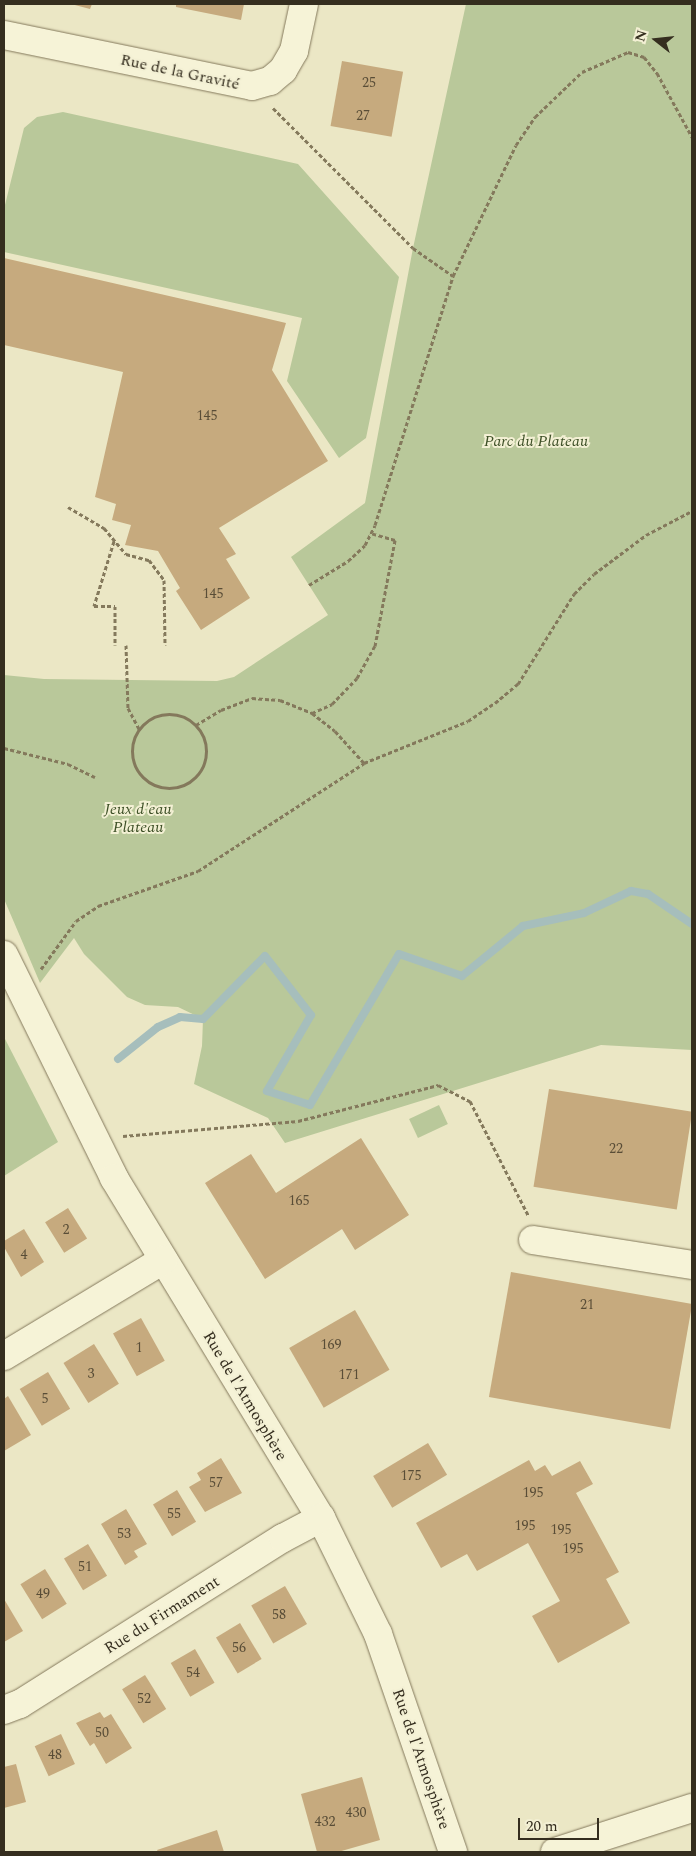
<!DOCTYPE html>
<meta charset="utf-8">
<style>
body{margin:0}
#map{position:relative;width:696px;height:1856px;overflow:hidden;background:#ebe7c5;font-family:Spectral,serif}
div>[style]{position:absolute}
.green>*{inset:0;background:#b9c89a;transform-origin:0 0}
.stream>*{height:8px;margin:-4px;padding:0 4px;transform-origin:4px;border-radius:4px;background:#a6bebc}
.building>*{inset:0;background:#c6aa7e;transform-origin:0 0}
.path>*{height:3px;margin-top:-1.5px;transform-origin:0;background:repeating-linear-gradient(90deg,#84795c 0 4px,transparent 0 6.5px)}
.path>.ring{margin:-1.5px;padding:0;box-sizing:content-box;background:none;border:3px solid #84795c;border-radius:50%}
.roads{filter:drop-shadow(0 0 1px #84795c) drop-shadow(0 0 1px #84795c)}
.minor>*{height:28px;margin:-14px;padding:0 14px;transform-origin:14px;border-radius:14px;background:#f6f3d7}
span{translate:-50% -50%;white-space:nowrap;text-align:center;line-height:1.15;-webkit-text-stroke:4px #f3f0d4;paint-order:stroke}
.number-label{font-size:14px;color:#594d37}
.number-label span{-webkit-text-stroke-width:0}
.street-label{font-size:16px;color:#352e1f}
.park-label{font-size:16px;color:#3e5027;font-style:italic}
.frame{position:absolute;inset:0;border:5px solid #352e1f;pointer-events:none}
.north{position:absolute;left:631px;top:15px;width:50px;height:50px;-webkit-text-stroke:4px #f3f0d4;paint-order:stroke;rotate:286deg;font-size:14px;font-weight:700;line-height:20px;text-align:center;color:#352e1f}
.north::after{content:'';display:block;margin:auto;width:18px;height:22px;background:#352e1f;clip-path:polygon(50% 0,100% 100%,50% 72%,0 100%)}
.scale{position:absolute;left:518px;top:1818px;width:81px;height:22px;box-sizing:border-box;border:2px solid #352e1f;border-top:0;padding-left:6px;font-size:15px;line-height:18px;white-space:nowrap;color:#352e1f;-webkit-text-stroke:4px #f3f0d4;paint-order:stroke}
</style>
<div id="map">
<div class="green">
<div style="clip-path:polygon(466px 4px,692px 4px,692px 1050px,601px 1045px,285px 1143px,268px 1118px,194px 1084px,202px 1046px,203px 1019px,178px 1007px,145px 1005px,127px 997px,84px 954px,74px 938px,40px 983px,4px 899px,4px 675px,44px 679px,217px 681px,234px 677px,328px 615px,291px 557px,365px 503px,413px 248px)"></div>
<div style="clip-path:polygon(63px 112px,298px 164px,399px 277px,366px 438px,339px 458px,287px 381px,302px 318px,4px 252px,4px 209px,24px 128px,37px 117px)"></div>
<div style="clip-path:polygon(4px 1037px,58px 1142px,4px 1176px)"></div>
<div style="left:439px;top:1105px;width:21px;height:33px;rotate:65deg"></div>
</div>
<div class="stream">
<div style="left:118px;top:1059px;width:51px;rotate:-38.7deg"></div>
<div style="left:158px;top:1027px;width:24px;rotate:-24deg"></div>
<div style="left:180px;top:1017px;width:23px;rotate:5deg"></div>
<div style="left:203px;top:1019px;width:88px;rotate:-45.5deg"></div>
<div style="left:265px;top:956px;width:75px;rotate:52.1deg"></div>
<div style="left:311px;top:1015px;width:88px;rotate:120.1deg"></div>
<div style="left:267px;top:1091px;width:45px;rotate:18deg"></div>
<div style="left:310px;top:1105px;width:175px;rotate:-59.5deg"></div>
<div style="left:399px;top:954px;width:67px;rotate:19.2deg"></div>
<div style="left:462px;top:976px;width:79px;rotate:-39.3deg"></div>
<div style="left:523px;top:926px;width:62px;rotate:-12deg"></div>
<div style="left:584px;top:913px;width:52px;rotate:-25.1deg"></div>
<div style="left:631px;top:891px;width:17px;rotate:10deg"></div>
<div style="left:648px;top:894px;width:53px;rotate:34.3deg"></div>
</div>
<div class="building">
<div style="clip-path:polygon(71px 4px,92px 4px,90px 9px)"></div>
<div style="clip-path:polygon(176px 4px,244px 4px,241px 20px,176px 7px)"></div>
<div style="left:342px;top:61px;width:62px;height:66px;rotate:10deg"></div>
<div style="clip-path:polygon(4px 258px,286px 323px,272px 370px,328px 461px,219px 528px,236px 554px,226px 559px,250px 598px,201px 630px,176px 591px,180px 588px,158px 551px,125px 545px,131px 525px,112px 520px,116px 504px,95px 497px,123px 372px,4px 345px)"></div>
<div style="left:549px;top:1089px;width:145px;height:99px;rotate:9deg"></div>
<div style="clip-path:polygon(361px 1138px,409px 1215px,355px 1250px,342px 1229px,265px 1279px,205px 1183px,251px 1154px,276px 1193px)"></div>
<div style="left:68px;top:1208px;width:36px;height:27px;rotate:58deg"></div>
<div style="clip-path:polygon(24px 1229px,44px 1262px,21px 1277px,4px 1247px,4px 1241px)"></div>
<div style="left:511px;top:1272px;width:184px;height:127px;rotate:10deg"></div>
<div style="left:355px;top:1310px;width:69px;height:76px;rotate:60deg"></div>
<div style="left:141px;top:1318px;width:49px;height:32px;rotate:61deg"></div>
<div style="left:94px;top:1344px;width:47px;height:36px;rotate:58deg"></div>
<div style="left:48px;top:1372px;width:43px;height:33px;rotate:59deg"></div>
<div style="clip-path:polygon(8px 1396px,31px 1435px,4px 1451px,4px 1399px)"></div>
<div style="left:428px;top:1443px;width:37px;height:64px;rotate:59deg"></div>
<div style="clip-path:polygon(221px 1458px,242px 1493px,205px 1512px,189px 1487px,201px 1480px,197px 1473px)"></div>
<div style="clip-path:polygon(529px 1460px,535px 1471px,545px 1465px,552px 1476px,580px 1461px,593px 1484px,576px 1493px,619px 1572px,606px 1579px,630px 1623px,558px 1663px,532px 1616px,560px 1601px,528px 1543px,477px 1571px,467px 1554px,441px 1568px,416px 1523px)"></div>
<div style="left:177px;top:1490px;width:37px;height:28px;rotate:59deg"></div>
<div style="clip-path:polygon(126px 1509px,147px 1544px,134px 1551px,138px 1557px,125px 1565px,101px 1524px)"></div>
<div style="left:88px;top:1544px;width:37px;height:28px;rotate:59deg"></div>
<div style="left:45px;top:1569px;width:41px;height:29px;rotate:58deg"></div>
<div style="left:285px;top:1586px;width:44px;height:39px;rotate:60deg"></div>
<div style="clip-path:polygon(4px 1599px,23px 1631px,4px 1642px)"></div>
<div style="left:240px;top:1623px;width:42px;height:28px;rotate:59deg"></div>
<div style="left:195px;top:1649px;width:39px;height:28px;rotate:60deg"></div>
<div style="left:145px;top:1675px;width:40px;height:27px;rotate:58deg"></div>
<div style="clip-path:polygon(100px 1712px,104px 1718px,111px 1714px,132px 1748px,106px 1764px,94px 1743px,90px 1746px,76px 1723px)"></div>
<div style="left:61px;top:1734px;width:33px;height:29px;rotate:65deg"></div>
<div style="clip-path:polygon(16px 1764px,26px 1802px,4px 1808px,4px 1767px)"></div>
<div style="clip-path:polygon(362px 1777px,380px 1840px,338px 1852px,317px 1852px,301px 1794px)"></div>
<div style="clip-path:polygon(217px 1830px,224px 1852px,158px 1852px,157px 1850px)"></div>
</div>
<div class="path">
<div style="left:273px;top:108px;width:198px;rotate:45deg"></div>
<div style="left:413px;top:248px;width:49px;rotate:35deg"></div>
<div style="left:68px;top:507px;width:42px;rotate:30.3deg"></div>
<div style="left:104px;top:528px;width:34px;rotate:50deg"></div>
<div style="left:126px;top:554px;width:24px;rotate:15deg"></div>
<div style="left:149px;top:560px;width:25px;rotate:53deg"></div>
<div style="left:164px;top:580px;width:65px;rotate:89.1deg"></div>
<div style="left:114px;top:541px;width:68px;rotate:107.1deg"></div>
<div style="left:94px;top:606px;width:21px"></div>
<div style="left:115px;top:606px;width:39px;rotate:90deg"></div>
<div style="left:309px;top:585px;width:46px;rotate:-31.6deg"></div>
<div style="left:348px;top:561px;width:23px;rotate:-43deg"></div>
<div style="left:365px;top:545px;width:22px;rotate:-63deg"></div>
<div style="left:375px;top:525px;width:261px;rotate:-72.6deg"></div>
<div style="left:453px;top:276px;width:145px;rotate:-64.3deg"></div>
<div style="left:516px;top:145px;width:34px;rotate:-56deg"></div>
<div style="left:535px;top:117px;width:65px;rotate:-43.8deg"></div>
<div style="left:582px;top:72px;width:50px;rotate:-23.5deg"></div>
<div style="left:628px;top:52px;width:17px;rotate:17deg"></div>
<div style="left:644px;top:57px;width:21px;rotate:51deg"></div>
<div style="left:657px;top:73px;width:73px;rotate:61.3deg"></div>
<div style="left:126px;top:645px;width:63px;rotate:88.2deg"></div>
<div style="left:128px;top:708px;width:24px;rotate:62deg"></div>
<div style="left:312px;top:713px;width:22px;rotate:-24deg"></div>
<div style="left:332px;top:704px;width:36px;rotate:-46deg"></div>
<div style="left:357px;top:678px;width:37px;rotate:-61deg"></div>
<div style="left:375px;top:646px;width:108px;rotate:-79.3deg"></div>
<div style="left:395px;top:540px;width:26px;rotate:-164deg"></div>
<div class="ring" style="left:132px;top:714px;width:71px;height:71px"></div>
<div style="left:196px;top:725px;width:29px;rotate:-31deg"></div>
<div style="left:221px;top:710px;width:33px;rotate:-21deg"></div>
<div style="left:252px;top:698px;width:28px;rotate:4deg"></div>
<div style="left:280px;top:700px;width:35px;rotate:22deg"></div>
<div style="left:312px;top:713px;width:29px;rotate:38deg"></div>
<div style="left:335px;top:731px;width:43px;rotate:47.8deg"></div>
<div style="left:4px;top:748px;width:66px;rotate:14deg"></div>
<div style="left:68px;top:764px;width:30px;rotate:26deg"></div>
<div style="left:41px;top:969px;width:59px;rotate:-53.9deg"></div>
<div style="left:76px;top:921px;width:27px;rotate:-34deg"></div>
<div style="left:98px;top:906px;width:106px;rotate:-19.3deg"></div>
<div style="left:198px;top:871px;width:198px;rotate:-33deg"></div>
<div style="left:364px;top:763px;width:112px;rotate:-22deg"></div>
<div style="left:468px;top:721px;width:32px;rotate:-34deg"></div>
<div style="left:495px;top:703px;width:30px;rotate:-40deg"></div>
<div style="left:518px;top:684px;width:106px;rotate:-58.1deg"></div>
<div style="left:574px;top:594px;width:28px;rotate:-45deg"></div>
<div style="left:594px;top:574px;width:65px;rotate:-36.9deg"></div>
<div style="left:646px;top:535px;width:52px;rotate:-27.6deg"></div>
<div style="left:123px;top:1136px;width:176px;rotate:-4.9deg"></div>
<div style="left:298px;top:1121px;width:145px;rotate:-14.4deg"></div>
<div style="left:438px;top:1085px;width:36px;rotate:27deg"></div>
<div style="left:470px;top:1101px;width:128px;rotate:63deg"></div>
</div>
<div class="roads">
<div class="minor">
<div style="left:4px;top:35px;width:253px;rotate:11.6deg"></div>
<div style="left:252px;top:86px;width:19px;rotate:-16deg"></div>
<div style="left:270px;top:81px;width:17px;rotate:-40deg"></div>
<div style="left:283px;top:70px;width:22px;rotate:-60deg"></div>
<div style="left:294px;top:51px;width:48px;rotate:-78deg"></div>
<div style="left:4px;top:955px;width:249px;rotate:63.7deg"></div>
<div style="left:114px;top:1178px;width:398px;rotate:58.7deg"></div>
<div style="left:321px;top:1518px;width:129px;rotate:63.8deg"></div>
<div style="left:378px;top:1634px;width:231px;rotate:71deg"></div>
<div style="left:533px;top:1240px;width:161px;rotate:8.9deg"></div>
<div style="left:4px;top:1356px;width:186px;rotate:-31.1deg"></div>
<div style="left:4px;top:1710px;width:17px;rotate:-21deg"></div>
<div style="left:20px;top:1704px;width:311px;rotate:-32.3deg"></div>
<div style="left:283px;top:1538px;width:43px;rotate:-27.8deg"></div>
<div style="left:555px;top:1852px;width:144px;rotate:-17.8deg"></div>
</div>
</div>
<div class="number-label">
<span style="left:369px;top:83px">25</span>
<span style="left:363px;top:116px">27</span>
<span style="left:207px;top:416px">145</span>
<span style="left:213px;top:594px">145</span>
<span style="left:616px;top:1149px">22</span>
<span style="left:299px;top:1201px">165</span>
<span style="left:66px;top:1230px">2</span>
<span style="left:24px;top:1255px">4</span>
<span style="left:587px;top:1305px">21</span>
<span style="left:331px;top:1345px">169</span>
<span style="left:139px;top:1348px">1</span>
<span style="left:91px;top:1374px">3</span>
<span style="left:349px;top:1375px">171</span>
<span style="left:45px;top:1399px">5</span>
<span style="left:411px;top:1476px">175</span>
<span style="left:216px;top:1483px">57</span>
<span style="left:533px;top:1493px">195</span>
<span style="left:174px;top:1514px">55</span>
<span style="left:525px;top:1526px">195</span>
<span style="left:561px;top:1530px">195</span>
<span style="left:124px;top:1534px">53</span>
<span style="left:573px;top:1549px">195</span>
<span style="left:85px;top:1567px">51</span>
<span style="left:43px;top:1594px">49</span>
<span style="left:279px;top:1615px">58</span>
<span style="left:239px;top:1648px">56</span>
<span style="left:193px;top:1673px">54</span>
<span style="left:144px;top:1699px">52</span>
<span style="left:102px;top:1733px">50</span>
<span style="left:55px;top:1755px">48</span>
<span style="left:356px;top:1813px">430</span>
<span style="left:325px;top:1822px">432</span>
</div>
<div class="street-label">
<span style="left:180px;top:72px;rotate:12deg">Rue de la Gravité</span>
<span style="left:245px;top:1396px;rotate:59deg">Rue de l'Atmosphère</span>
<span style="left:162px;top:1615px;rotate:-32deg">Rue du Firmament</span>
<span style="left:421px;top:1759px;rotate:71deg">Rue de l'Atmosphère</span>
</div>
<div class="park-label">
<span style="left:536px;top:441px">Parc du Plateau</span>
<span style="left:138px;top:818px">Jeux d'eau<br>Plateau</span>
</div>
<div class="frame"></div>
<div class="north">N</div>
<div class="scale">20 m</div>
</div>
